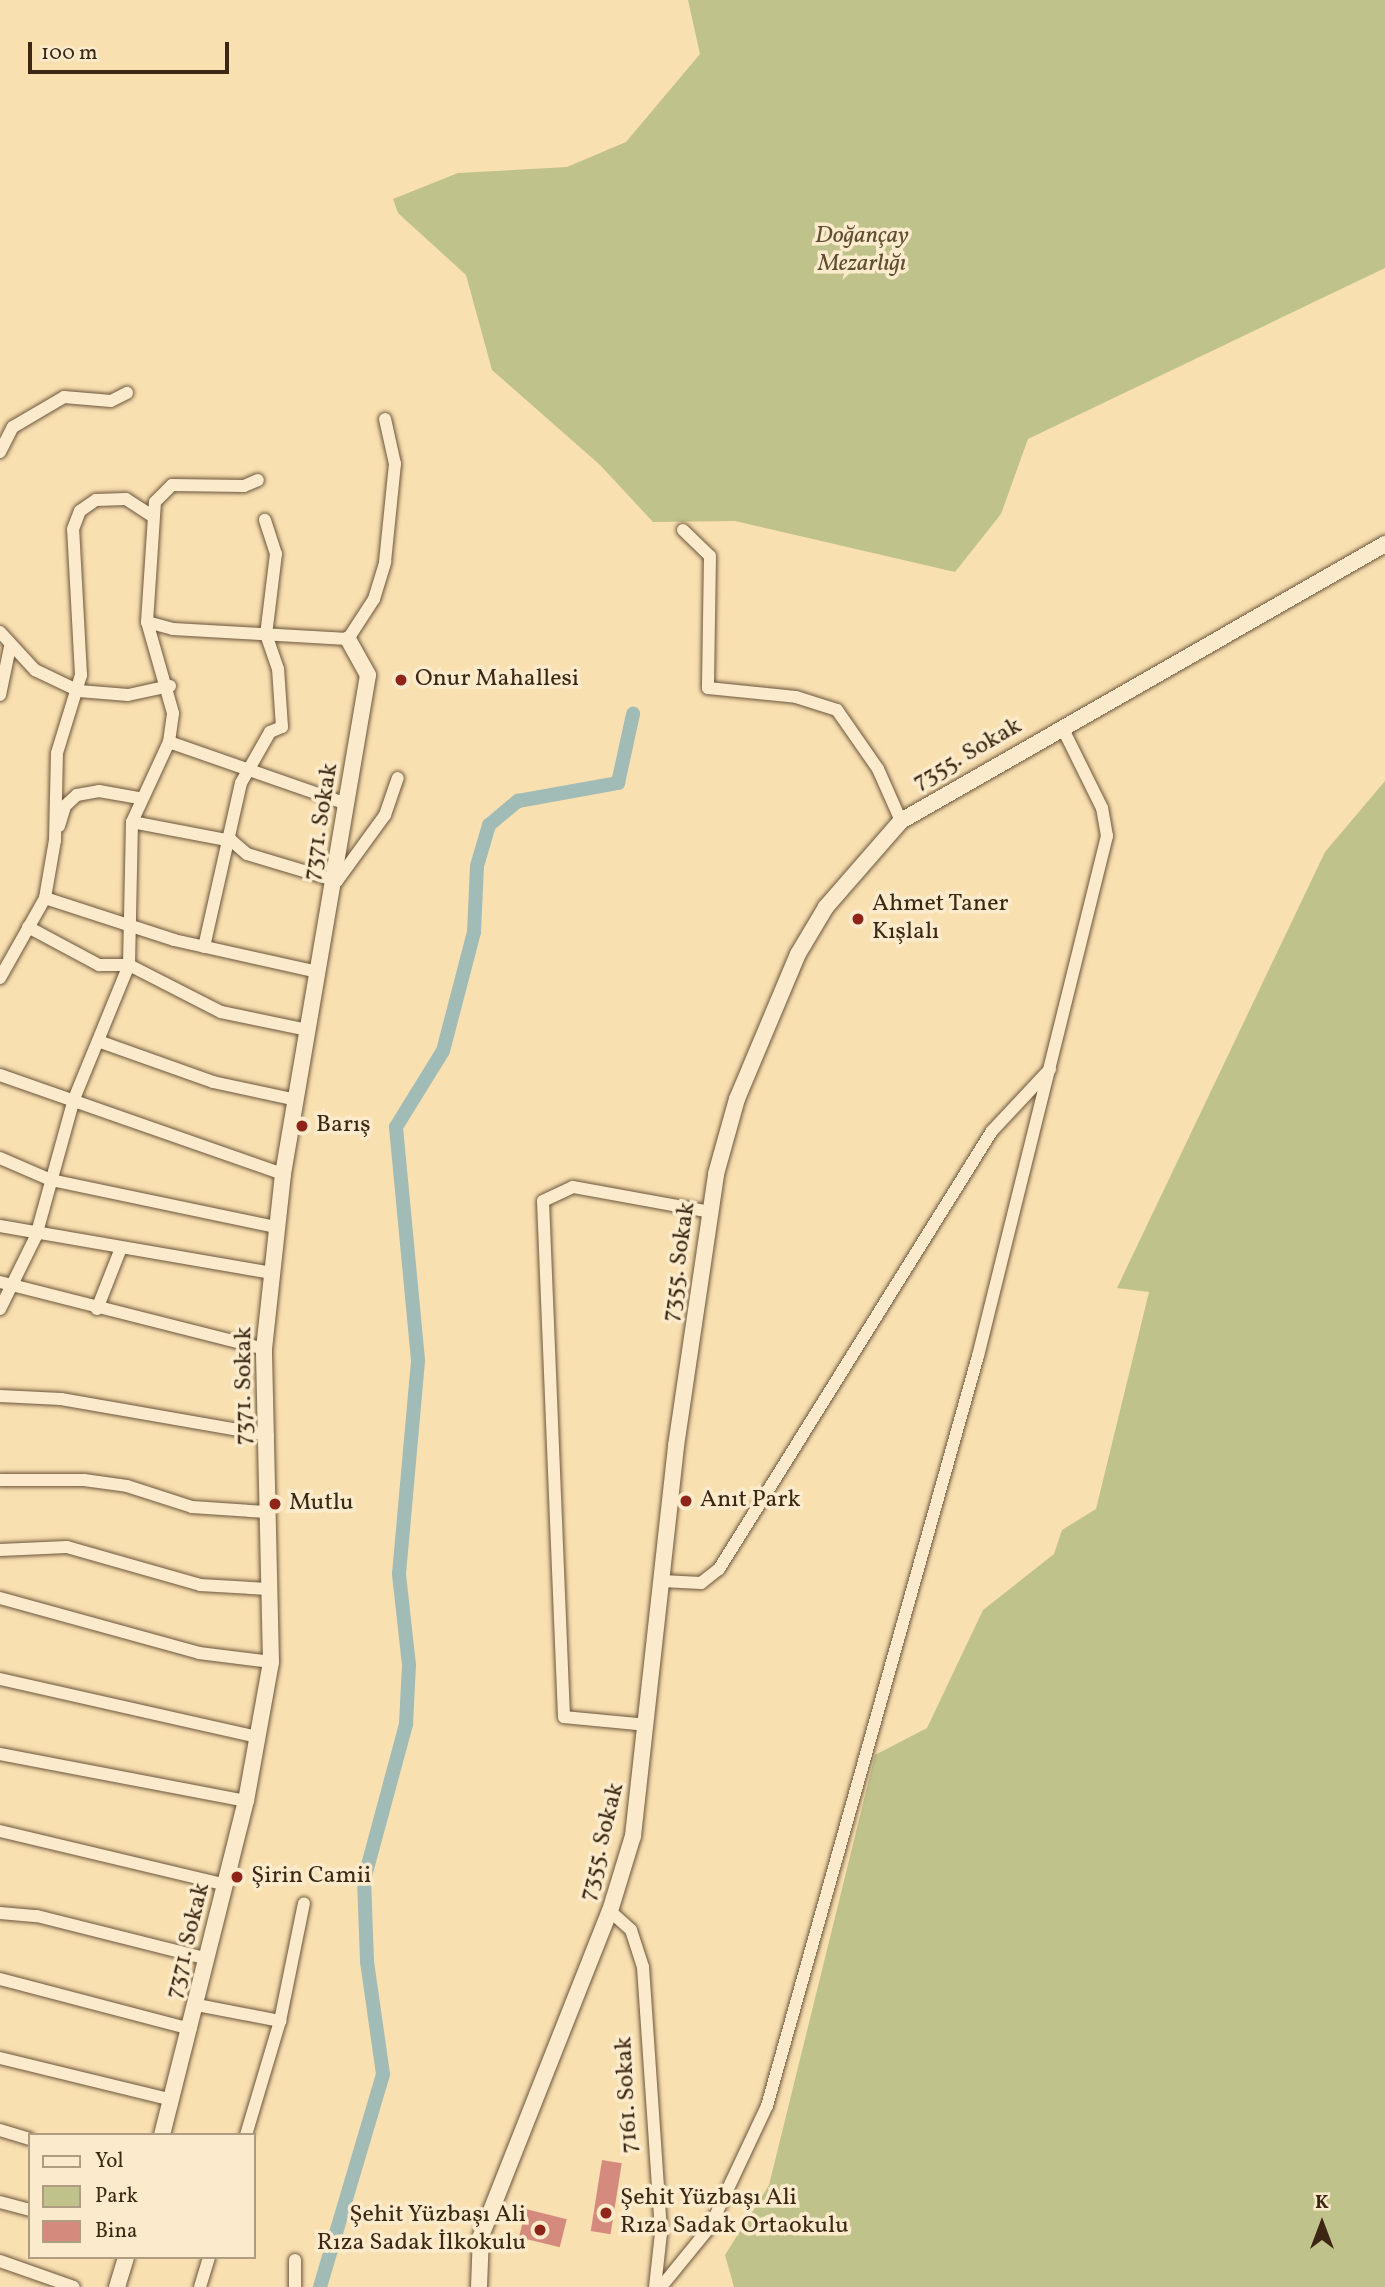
<!DOCTYPE html>
<meta charset="utf-8">
<style>
body{margin:0}
#map{position:relative;width:1385px;height:2287px;overflow:hidden;background:#f9e0b1;font-family:Vollkorn,serif}
div>[style]{position:absolute}
.green>*{inset:0;background:#bfc28a}
.canal>*{height:14px;margin:-7px;padding:0 7px;transform-origin:7px;border-radius:7px;background:#a1bbb6}
.building>*{inset:0;background:#d48b7d;transform-origin:0 0}
.roads{filter:drop-shadow(0 0 2px #6c553b) drop-shadow(0 0 2px #6c553b)}
.minor>*{height:12px;margin:-6px;padding:0 6px;transform-origin:6px;border-radius:6px;background:#fbebcc}
.tertiary>*{height:16px;margin:-8px;padding:0 8px;transform-origin:8px;border-radius:8px;background:#fbebcc}
.dots>*{width:19px;height:19px;translate:-50% -50%;box-sizing:border-box;border:4px solid #fbebcc;border-radius:50%}
span{translate:-50% -50%;white-space:nowrap;text-align:center;line-height:1.15;-webkit-text-stroke:7px #fbebcc;paint-order:stroke}
.park-label{font-size:24px;color:#5e4e32;font-style:italic}
.poi-label{font-size:24px;color:#3d2714}
.left{translate:0 -50%;text-align:left}
.right{translate:-100% -50%;text-align:right}
.street-label{font-size:24px;color:#3d2714}
.legend{position:absolute;left:28px;top:2133px;width:228px;height:126px;box-sizing:border-box;background:#fbebcc;border:2px solid #af9d82;margin:0;padding:9px 12px;list-style:none;font-size:21px;color:#3d2714}
.legend li{display:flex;align-items:center;gap:14px;height:35px}
.legend b{width:35px;border:2px solid #af9d82}
.north{position:absolute;left:1287px;top:2189px;width:70px;height:70px;-webkit-text-stroke:5px #fbebcc;paint-order:stroke;rotate:0deg;font-size:19px;font-weight:700;line-height:28px;text-align:center;color:#3d2714}
.north::after{content:'';display:block;margin:auto;width:24px;height:32px;background:#3d2714;clip-path:polygon(50% 0,100% 100%,50% 72%,0 100%)}
.scale{position:absolute;left:28px;top:42px;width:201px;height:32px;box-sizing:border-box;border:4px solid #3d2714;border-top:0;padding-left:9px;font-size:21px;line-height:24px;white-space:nowrap;color:#3d2714;-webkit-text-stroke:5px #fbebcc;paint-order:stroke}
</style>
<div id="map">
<div class="green">
<div style="clip-path:polygon(688px 0,1385px 0,1385px 268px,1028px 439px,1001px 514px,955px 572px,735px 521px,653px 522px,600px 465px,492px 370px,466px 275px,398px 213px,393px 199px,458px 173px,567px 167px,626px 142px,700px 54px)"></div>
<div style="clip-path:polygon(1385px 781px,1385px 2287px,734px 2287px,725px 2255px,769px 2185px,875px 1755px,927px 1728px,983px 1610px,1054px 1554px,1062px 1530px,1096px 1509px,1149px 1292px,1117px 1288px,1325px 852px)"></div>
</div>
<div class="canal">
<div style="left:320px;top:2287px;width:222px;rotate:-73.5deg"></div>
<div style="left:383px;top:2074px;width:114px;rotate:-98.1deg"></div>
<div style="left:367px;top:1961px;width:81px;rotate:-92.1deg"></div>
<div style="left:364px;top:1880px;width:162px;rotate:-74.9deg"></div>
<div style="left:406px;top:1724px;width:59px;rotate:-87.1deg"></div>
<div style="left:409px;top:1665px;width:92px;rotate:-96.3deg"></div>
<div style="left:399px;top:1574px;width:215px;rotate:-84.9deg"></div>
<div style="left:418px;top:1360px;width:234px;rotate:-95.4deg"></div>
<div style="left:396px;top:1127px;width:89px;rotate:-58.3deg"></div>
<div style="left:443px;top:1051px;width:123px;rotate:-75.4deg"></div>
<div style="left:474px;top:932px;width:66px;rotate:-87.4deg"></div>
<div style="left:477px;top:866px;width:43px;rotate:-73.7deg"></div>
<div style="left:489px;top:825px;width:38px;rotate:-40deg"></div>
<div style="left:518px;top:801px;width:102px;rotate:-10.2deg"></div>
<div style="left:618px;top:783px;width:71px;rotate:-77.7deg"></div>
</div>
<div class="building">
<div style="left:602px;top:2160px;width:20px;height:72px;rotate:9deg"></div>
<div style="left:526px;top:2209px;width:42px;height:29px;rotate:14deg"></div>
</div>
<div class="roads">
<div class="minor">
<div style="left:0;top:452px;width:28px;rotate:-63deg"></div>
<div style="left:13px;top:427px;width:59px;rotate:-30.5deg"></div>
<div style="left:64px;top:397px;width:47px;rotate:4.9deg"></div>
<div style="left:111px;top:401px;width:18px;rotate:-27deg"></div>
<div style="left:683px;top:530px;width:37px;rotate:44deg"></div>
<div style="left:710px;top:556px;width:132px;rotate:90.9deg"></div>
<div style="left:708px;top:688px;width:88px;rotate:5.8deg"></div>
<div style="left:796px;top:697px;width:43px;rotate:17.6deg"></div>
<div style="left:837px;top:710px;width:72px;rotate:55.2deg"></div>
<div style="left:878px;top:769px;width:57px;rotate:66.1deg"></div>
<div style="left:147px;top:622px;width:27px;rotate:15deg"></div>
<div style="left:173px;top:629px;width:175px;rotate:3.3deg"></div>
<div style="left:348px;top:639px;width:48px;rotate:-57deg"></div>
<div style="left:374px;top:599px;width:39px;rotate:-73deg"></div>
<div style="left:385px;top:562px;width:99px;rotate:-84.2deg"></div>
<div style="left:395px;top:464px;width:46px;rotate:-102.5deg"></div>
<div style="left:0;top:632px;width:52px;rotate:47.4deg"></div>
<div style="left:35px;top:670px;width:49px;rotate:25.5deg"></div>
<div style="left:79px;top:691px;width:49px;rotate:4.7deg"></div>
<div style="left:128px;top:695px;width:43px;rotate:-12.1deg"></div>
<div style="left:0;top:695px;width:49px;rotate:-78.2deg"></div>
<div style="left:169px;top:742px;width:188px;rotate:19.2deg"></div>
<div style="left:132px;top:822px;width:102px;rotate:10.8deg"></div>
<div style="left:232px;top:841px;width:20px;rotate:41deg"></div>
<div style="left:247px;top:854px;width:94px;rotate:16.7deg"></div>
<div style="left:337px;top:881px;width:82px;rotate:-54deg"></div>
<div style="left:385px;top:815px;width:39px;rotate:-71deg"></div>
<div style="left:59px;top:826px;width:21px;rotate:-73deg"></div>
<div style="left:65px;top:806px;width:16px;rotate:-43deg"></div>
<div style="left:77px;top:795px;width:22px;rotate:-10deg"></div>
<div style="left:99px;top:791px;width:41px;rotate:9.9deg"></div>
<div style="left:45px;top:898px;width:136px;rotate:18deg"></div>
<div style="left:174px;top:940px;width:148px;rotate:12.5deg"></div>
<div style="left:28px;top:927px;width:81px;rotate:28.2deg"></div>
<div style="left:99px;top:965px;width:30px"></div>
<div style="left:129px;top:965px;width:103px;rotate:27.1deg"></div>
<div style="left:221px;top:1012px;width:89px;rotate:11.7deg"></div>
<div style="left:204px;top:947px;width:168px;rotate:-77.3deg"></div>
<div style="left:241px;top:783px;width:59px;rotate:-60.4deg"></div>
<div style="left:270px;top:732px;width:13px;rotate:-23deg"></div>
<div style="left:282px;top:727px;width:58px;rotate:-93.9deg"></div>
<div style="left:278px;top:669px;width:36px;rotate:-109deg"></div>
<div style="left:266px;top:635px;width:82px;rotate:-83deg"></div>
<div style="left:276px;top:554px;width:36px;rotate:-108deg"></div>
<div style="left:0;top:978px;width:92px;rotate:-60.6deg"></div>
<div style="left:45px;top:898px;width:59px;rotate:-80.2deg"></div>
<div style="left:55px;top:840px;width:87px;rotate:-88.7deg"></div>
<div style="left:57px;top:753px;width:82px;rotate:-72.9deg"></div>
<div style="left:81px;top:675px;width:146px;rotate:-93.1deg"></div>
<div style="left:73px;top:529px;width:19px;rotate:-69deg"></div>
<div style="left:80px;top:511px;width:19px;rotate:-35deg"></div>
<div style="left:96px;top:500px;width:30px;rotate:-2deg"></div>
<div style="left:126px;top:499px;width:31px;rotate:33deg"></div>
<div style="left:98px;top:1041px;width:122px;rotate:19.6deg"></div>
<div style="left:213px;top:1082px;width:85px;rotate:12.2deg"></div>
<div style="left:0;top:1075px;width:300px;rotate:19.3deg"></div>
<div style="left:0;top:1158px;width:56px;rotate:23.3deg"></div>
<div style="left:51px;top:1180px;width:230px;rotate:11.8deg"></div>
<div style="left:0;top:1226px;width:276px;rotate:9.8deg"></div>
<div style="left:0;top:1282px;width:272px;rotate:14.2deg"></div>
<div style="left:0;top:1309px;width:81px;rotate:-63.7deg"></div>
<div style="left:36px;top:1236px;width:142px;rotate:-74.5deg"></div>
<div style="left:74px;top:1099px;width:145px;rotate:-67.7deg"></div>
<div style="left:129px;top:965px;width:143px;rotate:-88.8deg"></div>
<div style="left:132px;top:822px;width:88px;rotate:-65.2deg"></div>
<div style="left:169px;top:742px;width:29px;rotate:-82deg"></div>
<div style="left:173px;top:713px;width:95px;rotate:-105.9deg"></div>
<div style="left:147px;top:622px;width:120px;rotate:-86.2deg"></div>
<div style="left:155px;top:502px;width:24px;rotate:-45deg"></div>
<div style="left:172px;top:485px;width:72px;rotate:0.8deg"></div>
<div style="left:244px;top:486px;width:15px;rotate:-23deg"></div>
<div style="left:97px;top:1309px;width:66px;rotate:-68.5deg"></div>
<div style="left:0;top:1396px;width:61px;rotate:2.8deg"></div>
<div style="left:61px;top:1399px;width:210px;rotate:9.9deg"></div>
<div style="left:0;top:1480px;width:84px"></div>
<div style="left:84px;top:1480px;width:43px;rotate:7.9deg"></div>
<div style="left:127px;top:1486px;width:68px;rotate:17.9deg"></div>
<div style="left:192px;top:1507px;width:74px;rotate:3.9deg"></div>
<div style="left:0;top:1550px;width:67px;rotate:-2.6deg"></div>
<div style="left:67px;top:1547px;width:138px;rotate:15.9deg"></div>
<div style="left:200px;top:1585px;width:68px;rotate:3.4deg"></div>
<div style="left:662px;top:1581px;width:39px;rotate:3deg"></div>
<div style="left:701px;top:1583px;width:23px;rotate:-38deg"></div>
<div style="left:719px;top:1569px;width:516px;rotate:-58.07deg"></div>
<div style="left:992px;top:1131px;width:85px;rotate:-46.9deg"></div>
<div style="left:0;top:1598px;width:206px;rotate:15.4deg"></div>
<div style="left:199px;top:1653px;width:73px;rotate:7.1deg"></div>
<div style="left:0;top:1679px;width:264px;rotate:12.7deg"></div>
<div style="left:647px;top:1725px;width:83px;rotate:-174.5deg"></div>
<div style="left:564px;top:1717px;width:516px;rotate:-92.33deg"></div>
<div style="left:543px;top:1201px;width:33px;rotate:-25deg"></div>
<div style="left:573px;top:1187px;width:139px;rotate:10.3deg"></div>
<div style="left:0;top:1754px;width:250px;rotate:10.8deg"></div>
<div style="left:0;top:1831px;width:232px;rotate:13.4deg"></div>
<div style="left:610px;top:1911px;width:28px;rotate:42deg"></div>
<div style="left:631px;top:1930px;width:39px;rotate:72deg"></div>
<div style="left:643px;top:1967px;width:267px;rotate:86.1deg"></div>
<div style="left:661px;top:2233px;width:54px;rotate:96.3deg"></div>
<div style="left:0;top:1913px;width:37px;rotate:5deg"></div>
<div style="left:37px;top:1916px;width:176px;rotate:14.1deg"></div>
<div style="left:0;top:1979px;width:197px;rotate:14.7deg"></div>
<div style="left:197px;top:2005px;width:85px;rotate:10.9deg"></div>
<div style="left:280px;top:2021px;width:119px;rotate:106.6deg"></div>
<div style="left:280px;top:2021px;width:120px;rotate:-78.5deg"></div>
<div style="left:0;top:2058px;width:177px;rotate:13.7deg"></div>
<div style="left:0;top:2130px;width:31px;rotate:17deg"></div>
<div style="left:0;top:2202px;width:31px;rotate:15deg"></div>
<div style="left:295px;top:2260px;width:27px;rotate:90deg"></div>
<div style="left:0;top:2261px;width:78px;rotate:19.4deg"></div>
<div style="left:200px;top:2287px;width:31px;rotate:-73deg"></div>
<div style="left:661px;top:2287px;width:77px;rotate:-50.8deg"></div>
<div style="left:710px;top:2227px;width:134px;rotate:-64.8deg"></div>
<div style="left:767px;top:2106px;width:779px;rotate:-74.29deg"></div>
<div style="left:978px;top:1356px;width:536px;rotate:-76.07deg"></div>
<div style="left:1107px;top:836px;width:28px;rotate:-100deg"></div>
<div style="left:1102px;top:808px;width:90px;rotate:-116.3deg"></div>
</div>
<div class="tertiary">
<div style="left:162px;top:2135px;width:344px;rotate:-75.9deg"></div>
<div style="left:246px;top:1801px;width:141px;rotate:-79.8deg"></div>
<div style="left:271px;top:1662px;width:313px;rotate:-91.3deg"></div>
<div style="left:264px;top:1349px;width:176px;rotate:-83.8deg"></div>
<div style="left:283px;top:1174px;width:506px;rotate:-80.33deg"></div>
<div style="left:368px;top:675px;width:41px;rotate:-119.1deg"></div>
<div style="left:117px;top:2287px;width:31px;rotate:-73deg"></div>
<div style="left:479px;top:2287px;width:51px;rotate:-87.8deg"></div>
<div style="left:481px;top:2236px;width:350px;rotate:-68.4deg"></div>
<div style="left:610px;top:1911px;width:78px;rotate:-73deg"></div>
<div style="left:633px;top:1836px;width:392px;rotate:-83.7deg"></div>
<div style="left:676px;top:1446px;width:275px;rotate:-81.6deg"></div>
<div style="left:716px;top:1174px;width:78px;rotate:-74.4deg"></div>
<div style="left:737px;top:1099px;width:157px;rotate:-67.2deg"></div>
<div style="left:798px;top:954px;width:55px;rotate:-59.2deg"></div>
<div style="left:826px;top:907px;width:114px;rotate:-48.9deg"></div>
<div style="left:901px;top:821px;width:558px;rotate:-29.78deg"></div>
</div>
</div>
<div class="dots">
<div style="left:401px;top:680px;background:#8f2418"></div>
<div style="left:858px;top:919px;background:#8f2418"></div>
<div style="left:302px;top:1126px;background:#8f2418"></div>
<div style="left:686px;top:1501px;background:#8f2418"></div>
<div style="left:275px;top:1504px;background:#8f2418"></div>
<div style="left:237px;top:1877px;background:#8f2418"></div>
<div style="left:606px;top:2213px;background:#8f2418"></div>
<div style="left:540px;top:2230px;background:#8f2418"></div>
</div>
<div class="park-label">
<span style="left:862px;top:251px">Doğançay<br>Mezarlığı</span>
</div>
<div class="poi-label">
<span class="left" style="left:415px;top:680px">Onur Mahallesi</span>
<span class="left" style="left:872px;top:919px">Ahmet Taner<br>Kışlalı</span>
<span class="left" style="left:316px;top:1126px">Barış</span>
<span class="left" style="left:700px;top:1501px">Anıt Park</span>
<span class="left" style="left:289px;top:1504px">Mutlu</span>
<span class="left" style="left:251px;top:1877px">Şirin Camii</span>
<span class="left" style="left:620px;top:2213px">Şehit Yüzbaşı Ali<br>Rıza Sadak Ortaokulu</span>
<span class="right" style="left:526px;top:2230px">Şehit Yüzbaşı Ali<br>Rıza Sadak İlkokulu</span>
</div>
<div class="street-label">
<span style="left:968px;top:755px;rotate:-30deg">7355. Sokak</span>
<span style="left:322px;top:822px;rotate:-81deg">7371. Sokak</span>
<span style="left:680px;top:1262px;rotate:-82deg">7355. Sokak</span>
<span style="left:245px;top:1386px;rotate:-90deg">7371. Sokak</span>
<span style="left:603px;top:1842px;rotate:-76deg">7355. Sokak</span>
<span style="left:189px;top:1941px;rotate:-76deg">7371. Sokak</span>
<span style="left:628px;top:2095px;rotate:-93deg">7161. Sokak</span>
</div>
<ul class="legend">
<li><b style="height:9px;background:#fbebcc"></b>Yol</li>
<li><b style="height:19px;background:#bfc28a"></b>Park</li>
<li><b style="height:19px;background:#d48b7d"></b>Bina</li>
</ul>
<div class="north">K</div>
<div class="scale">100 m</div>
</div>
